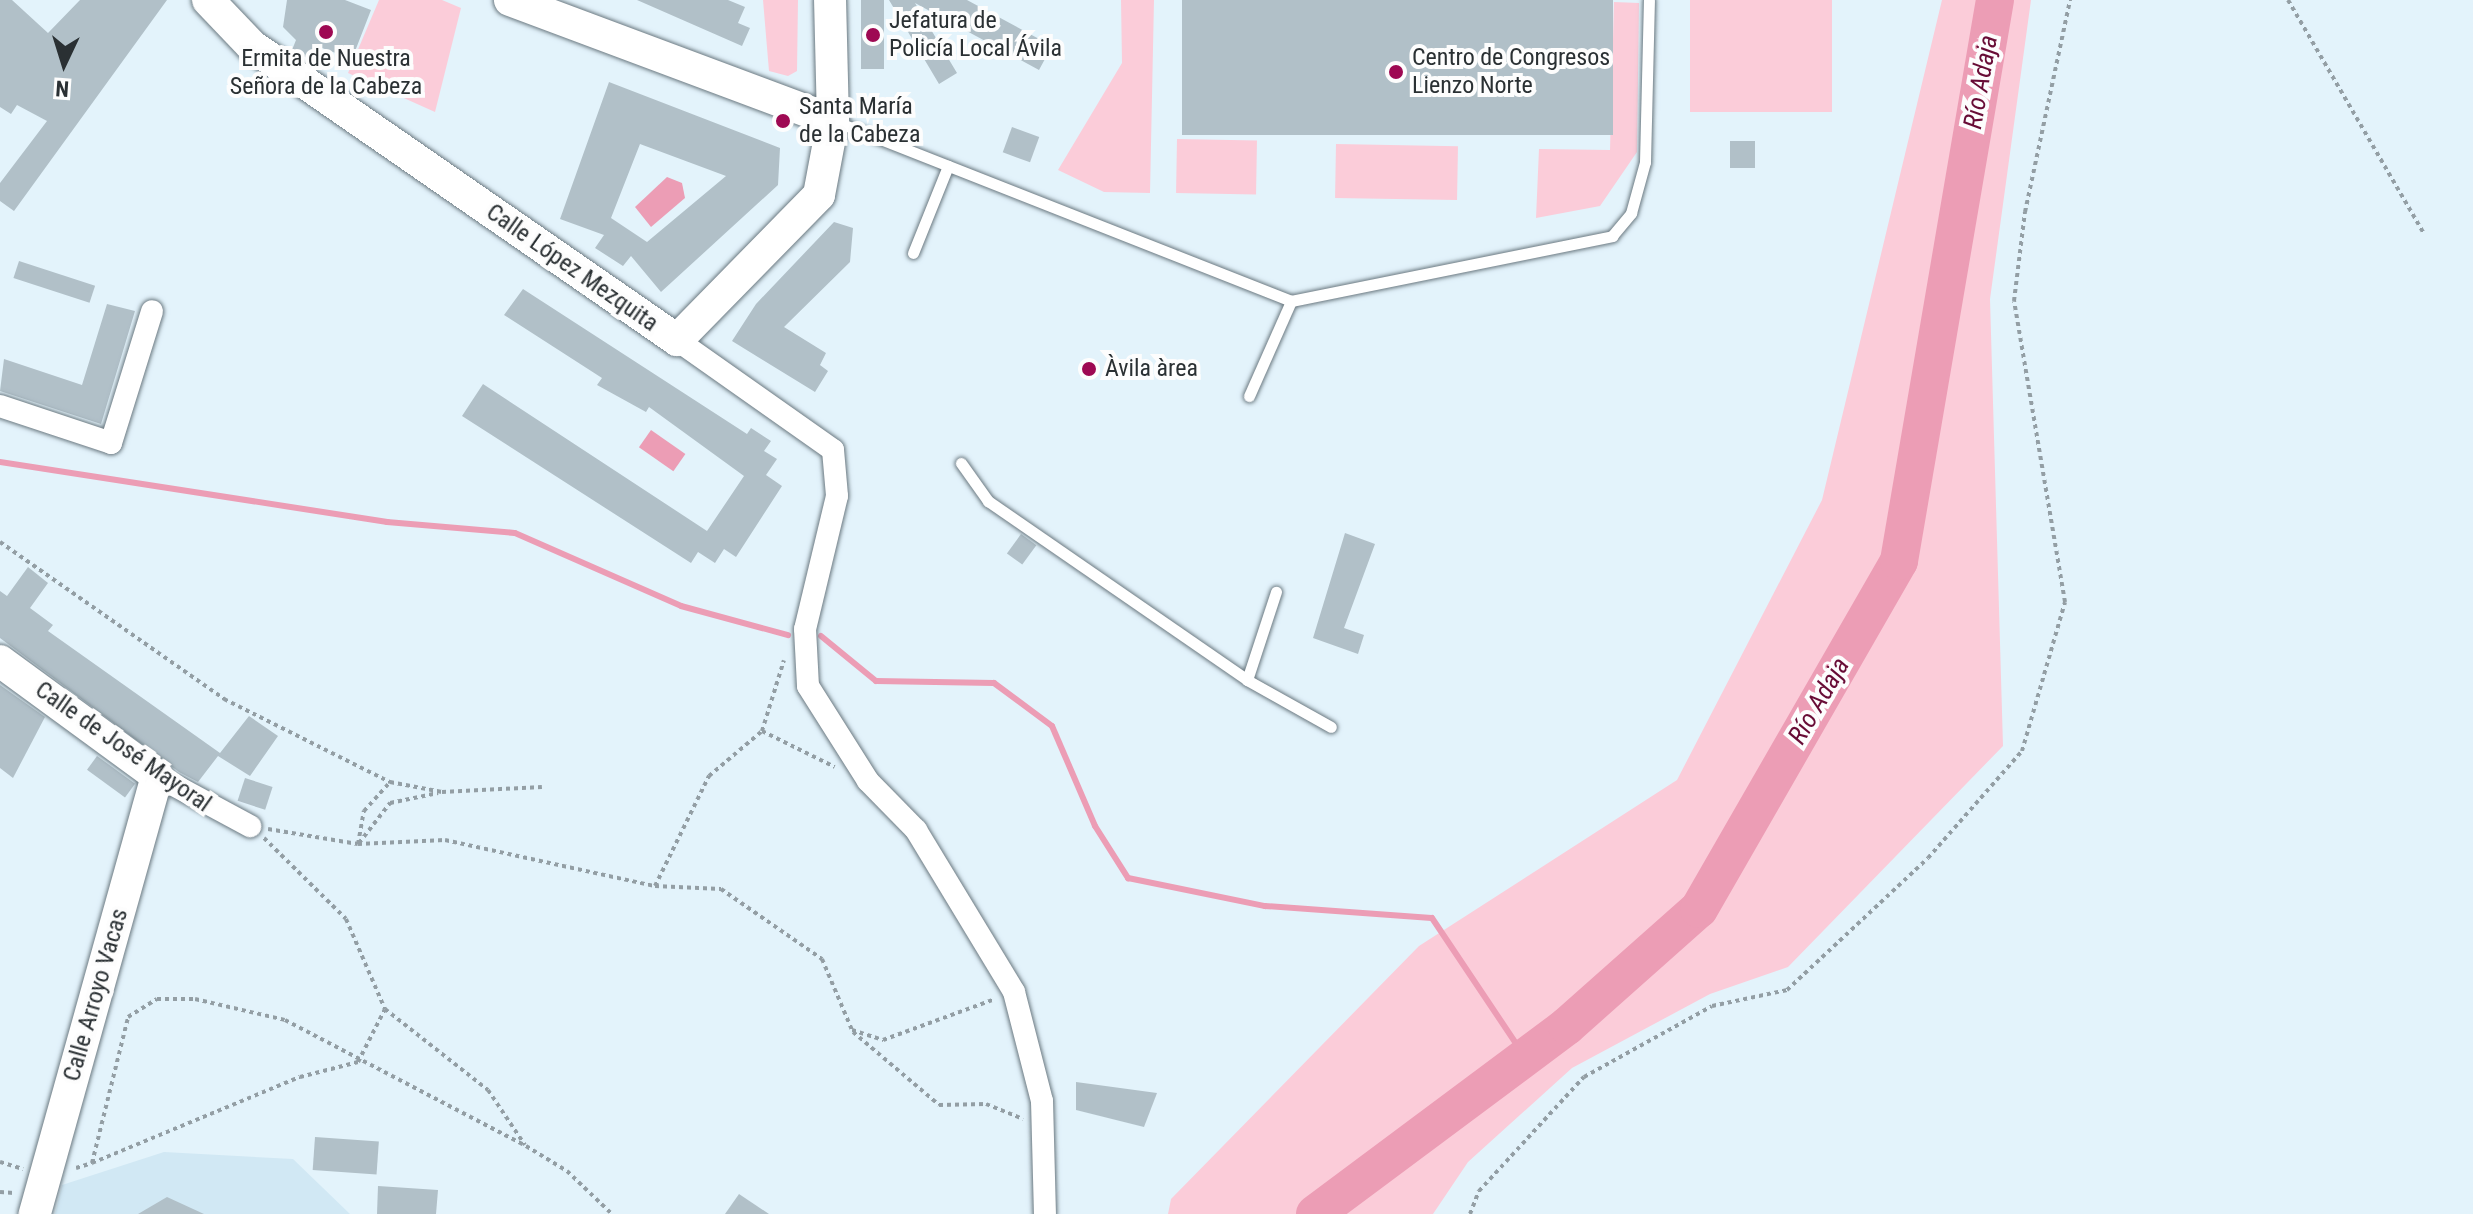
<!DOCTYPE html>
<meta charset="utf-8">
<style>
body{margin:0}
#map{position:relative;width:2473px;height:1214px;overflow:hidden;background:#e3f3fb;font-family:"Roboto Condensed",sans-serif}
div>[style]{position:absolute}
.built>*{inset:0;background:#d1e8f4}
.green>*{inset:0;background:#fbccd9;transform-origin:0 0}
.water>*{inset:0;background:#ec9db5;transform-origin:0 0}
.stream>*{height:6px;margin:-3px;padding:0 3px;transform-origin:3px;border-radius:3px;background:#ec9db5}
.river>*{height:38px;margin:-19px;padding:0 19px;transform-origin:19px;border-radius:19px;background:#ec9db5}
.building>*{inset:0;background:#b1c0c8;transform-origin:0 0}
.path>*{height:4px;margin-top:-2px;transform-origin:0;background:repeating-linear-gradient(90deg,#939ea4 0 4px,transparent 0 8px)}
.roads{filter:drop-shadow(0 0 2px #6b7981) drop-shadow(0 0 2px #6b7981)}
.lane>*{height:11px;margin:-5.5px;padding:0 5.5px;transform-origin:5.5px;border-radius:5.5px;background:#fff}
.street>*{height:22px;margin:-11px;padding:0 11px;transform-origin:11px;border-radius:11px;background:#fff}
.secondary>*{height:32px;margin:-16px;padding:0 16px;transform-origin:16px;border-radius:16px;background:#fff}
.dots>*{width:22px;height:22px;translate:-50% -50%;box-sizing:border-box;border:4px solid #fdfdfd;border-radius:50%}
span{translate:-50% -50%;white-space:nowrap;text-align:center;line-height:1.15;-webkit-text-stroke:8px #fdfdfd;paint-order:stroke}
.poi-label{font-size:24px;color:#2a3033}
.left{translate:0 -50%;text-align:left}
.street-label{font-size:24px;color:#2a3033}
.water-label{font-size:26px;color:#680c36;font-style:italic}
.north{position:absolute;left:24px;top:24px;width:80px;height:80px;-webkit-text-stroke:6px #fdfdfd;paint-order:stroke;rotate:184deg;font-size:22px;font-weight:700;line-height:32px;text-align:center;color:#2a3033}
.north::after{content:'';display:block;margin:auto;width:28px;height:36px;background:#2a3033;clip-path:polygon(50% 0,100% 100%,50% 72%,0 100%)}
</style>
<div id="map">
<div class="built">
<div style="clip-path:polygon(164px 1152px,293px 1159px,350px 1214px,55px 1214px,62px 1185px)"></div>
</div>
<div class="green">
<div style="clip-path:polygon(379px 0,442px 0,461px 8px,435px 112px,348px 73px)"></div>
<div style="clip-path:polygon(763px 0,798px 0,797px 71px,788px 76px,769px 71px)"></div>
<div style="clip-path:polygon(1121px 0,1154px 0,1150px 193px,1104px 192px,1058px 170px,1122px 63px)"></div>
<div style="left:1690px;top:0;width:142px;height:112px"></div>
<div style="clip-path:polygon(1942px 0,2031px 0,1990px 299px,2003px 746px,1788px 967px,1710px 994px,1572px 1068px,1468px 1162px,1433px 1214px,1168px 1214px,1171px 1199px,1419px 946px,1677px 780px,1822px 500px)"></div>
<div style="clip-path:polygon(1614px 2px,1639px 3px,1637px 152px,1600px 206px,1536px 218px,1539px 149px,1610px 150px)"></div>
<div style="left:1177px;top:139px;width:80px;height:54px;rotate:1deg"></div>
<div style="left:1336px;top:144px;width:122px;height:54px;rotate:1deg"></div>
</div>
<div class="water">
<div style="clip-path:polygon(667px 177px,682px 183px,685px 198px,651px 227px,635px 207px)"></div>
<div style="left:651px;top:430px;width:42px;height:21px;rotate:35deg"></div>
</div>
<div class="stream">
<div style="left:0;top:462px;width:392px;rotate:8.8deg"></div>
<div style="left:387px;top:522px;width:128px;rotate:4.9deg"></div>
<div style="left:515px;top:533px;width:181px;rotate:23.7deg"></div>
<div style="left:681px;top:606px;width:111px;rotate:15.2deg"></div>
<div style="left:821px;top:636px;width:71px;rotate:39.3deg"></div>
<div style="left:876px;top:681px;width:118px;rotate:1deg"></div>
<div style="left:994px;top:683px;width:72px;rotate:36.6deg"></div>
<div style="left:1052px;top:726px;width:109px;rotate:66.7deg"></div>
<div style="left:1095px;top:826px;width:62px;rotate:57.6deg"></div>
<div style="left:1128px;top:878px;width:140px;rotate:11.6deg"></div>
<div style="left:1265px;top:906px;width:167px;rotate:4.1deg"></div>
<div style="left:1432px;top:918px;width:167px;rotate:56.2deg"></div>
</div>
<div class="river">
<div style="left:1315px;top:1214px;width:314px;rotate:-36.7deg"></div>
<div style="left:1567px;top:1026px;width:176px;rotate:-41.6deg"></div>
<div style="left:1699px;top:909px;width:401px;rotate:-60.1deg"></div>
<div style="left:1899px;top:561px;width:569px;rotate:-80.29deg"></div>
</div>
<div class="building">
<div style="clip-path:polygon(0 0,12px 0,48px 33px,80px 0,167px 0,14px 211px,0 201px,0 183px,47px 121px,17px 105px,11px 114px,0 107px)"></div>
<div style="clip-path:polygon(287px 0,345px 0,371px 10px,352px 59px,322px 48px,316px 63px,292px 50px,296px 40px,283px 27px)"></div>
<div style="clip-path:polygon(637px 0,728px 0,745px 7px,738px 23px,750px 28px,742px 46px)"></div>
<div style="left:861px;top:0;width:23px;height:69px"></div>
<div style="clip-path:polygon(889px 0,967px 0,1052px 46px,1039px 70px,915px 3px,957px 73px,939px 84px)"></div>
<div style="left:1182px;top:0;width:431px;height:135px"></div>
<div style="clip-path:polygon(evenodd,609px 82px,780px 148px,778px 185px,661px 292px,631px 256px,623px 266px,595px 248px,604px 235px,560px 219px,609px 82px,640px 144px,726px 176px,647px 242px,611px 218px,640px 144px)"></div>
<div style="left:1012px;top:127px;width:29px;height:27px;rotate:20deg"></div>
<div style="left:1730px;top:141px;width:25px;height:27px"></div>
<div style="clip-path:polygon(834px 222px,853px 228px,850px 262px,784px 327px,826px 353px,820px 365px,828px 371px,815px 392px,732px 341px,756px 304px)"></div>
<div style="left:19px;top:261px;width:80px;height:18px;rotate:18deg"></div>
<div style="clip-path:polygon(523px 289px,747px 434px,751px 428px,771px 441px,764px 451px,777px 459px,766px 475px,782px 486px,736px 557px,724px 549px,715px 563px,698px 552px,691px 563px,462px 416px,483px 384px,707px 531px,744px 476px,649px 407px,646px 412px,597px 385px,602px 378px,504px 315px)"></div>
<div style="clip-path:polygon(107px 304px,135px 311px,101px 424px,0 391px,4px 359px,82px 385px)"></div>
<div style="clip-path:polygon(1345px 533px,1375px 544px,1344px 628px,1364px 635px,1358px 654px,1313px 638px)"></div>
<div style="left:1021px;top:534px;width:19px;height:24px;rotate:36deg"></div>
<div style="clip-path:polygon(28px 567px,48px 583px,30px 608px,53px 625px,48px 631px,220px 753px,249px 716px,278px 736px,250px 776px,218px 756px,198px 782px,179px 772px,0 638px,0 591px,7px 596px)"></div>
<div style="clip-path:polygon(0 685px,45px 717px,13px 778px,0 768px)"></div>
<div style="left:97px;top:756px;width:47px;height:17px;rotate:36deg"></div>
<div style="left:245px;top:778px;width:29px;height:24px;rotate:18deg"></div>
<div style="clip-path:polygon(1076px 1082px,1157px 1093px,1144px 1127px,1076px 1110px)"></div>
<div style="left:315px;top:1137px;width:64px;height:33px;rotate:4deg"></div>
<div style="clip-path:polygon(378px 1186px,438px 1190px,436px 1214px,377px 1214px)"></div>
<div style="clip-path:polygon(739px 1194px,769px 1214px,725px 1214px)"></div>
<div style="clip-path:polygon(167px 1197px,204px 1214px,138px 1214px)"></div>
</div>
<div class="path">
<div style="left:2288px;top:0;width:271px;rotate:59.8deg"></div>
<div style="left:0;top:542px;width:274px;rotate:35deg"></div>
<div style="left:224px;top:699px;width:186px;rotate:26.6deg"></div>
<div style="left:762px;top:731px;width:81px;rotate:26.3deg"></div>
<div style="left:268px;top:829px;width:91px;rotate:9.5deg"></div>
<div style="left:358px;top:844px;width:34px;rotate:-80deg"></div>
<div style="left:364px;top:811px;width:39px;rotate:-48deg"></div>
<div style="left:390px;top:782px;width:53px;rotate:10.9deg"></div>
<div style="left:442px;top:792px;width:100px;rotate:-2.9deg"></div>
<div style="left:264px;top:838px;width:115px;rotate:44.6deg"></div>
<div style="left:346px;top:919px;width:98px;rotate:66.6deg"></div>
<div style="left:385px;top:1009px;width:131px;rotate:38.2deg"></div>
<div style="left:488px;top:1090px;width:66px;rotate:56.1deg"></div>
<div style="left:359px;top:843px;width:51px;rotate:-52.2deg"></div>
<div style="left:390px;top:803px;width:49px;rotate:-11.8deg"></div>
<div style="left:358px;top:844px;width:87px;rotate:-2.6deg"></div>
<div style="left:445px;top:840px;width:215px;rotate:12.4deg"></div>
<div style="left:655px;top:886px;width:123px;rotate:-63.9deg"></div>
<div style="left:709px;top:776px;width:70px;rotate:-40.3deg"></div>
<div style="left:762px;top:731px;width:74px;rotate:-72.8deg"></div>
<div style="left:655px;top:886px;width:66px;rotate:2.6deg"></div>
<div style="left:721px;top:889px;width:123px;rotate:34.7deg"></div>
<div style="left:822px;top:959px;width:77px;rotate:67.1deg"></div>
<div style="left:852px;top:1030px;width:33px;rotate:18deg"></div>
<div style="left:883px;top:1040px;width:119px;rotate:-20.1deg"></div>
<div style="left:853px;top:1032px;width:113px;rotate:40.3deg"></div>
<div style="left:939px;top:1105px;width:47px;rotate:-1.2deg"></div>
<div style="left:986px;top:1104px;width:40px;rotate:22deg"></div>
<div style="left:0;top:1162px;width:24px;rotate:17deg"></div>
<div style="left:92px;top:1163px;width:225px;rotate:-22.5deg"></div>
<div style="left:300px;top:1077px;width:60px;rotate:-14.5deg"></div>
<div style="left:358px;top:1062px;width:59px;rotate:-63deg"></div>
<div style="left:76px;top:1168px;width:17px;rotate:-17deg"></div>
<div style="left:92px;top:1163px;width:150px;rotate:-76.1deg"></div>
<div style="left:128px;top:1017px;width:34px;rotate:-32deg"></div>
<div style="left:157px;top:999px;width:38px"></div>
<div style="left:195px;top:999px;width:92px;rotate:13.1deg"></div>
<div style="left:285px;top:1020px;width:272px;rotate:27.6deg"></div>
<div style="left:526px;top:1146px;width:48px;rotate:31.4deg"></div>
<div style="left:567px;top:1171px;width:62px;rotate:43.7deg"></div>
<div style="left:0;top:1192px;width:14px;rotate:4deg"></div>
<div style="left:1470px;top:1214px;width:25px;rotate:-69deg"></div>
<div style="left:1479px;top:1191px;width:155px;rotate:-47.4deg"></div>
<div style="left:1584px;top:1077px;width:146px;rotate:-29deg"></div>
<div style="left:1712px;top:1006px;width:77px;rotate:-12deg"></div>
<div style="left:1787px;top:990px;width:193px;rotate:-43.1deg"></div>
<div style="left:1928px;top:858px;width:142px;rotate:-48.7deg"></div>
<div style="left:2022px;top:751px;width:155px;rotate:-73.9deg"></div>
<div style="left:2065px;top:602px;width:305px;rotate:-99.6deg"></div>
<div style="left:2014px;top:301px;width:90px;rotate:-83deg"></div>
<div style="left:2025px;top:212px;width:217px;rotate:-78deg"></div>
</div>
<div class="roads">
<div class="lane">
<div style="left:837px;top:122px;width:488px;rotate:21.5deg"></div>
<div style="left:1291px;top:301px;width:328px;rotate:-11.4deg"></div>
<div style="left:1612px;top:236px;width:30px;rotate:-50deg"></div>
<div style="left:1631px;top:213px;width:53px;rotate:-74.6deg"></div>
<div style="left:1645px;top:162px;width:162px;rotate:-88.6deg"></div>
<div style="left:913px;top:253px;width:94px;rotate:-68.1deg"></div>
<div style="left:1249px;top:396px;width:104px;rotate:-66.1deg"></div>
<div style="left:961px;top:463px;width:47px;rotate:54.6deg"></div>
<div style="left:988px;top:501px;width:315px;rotate:34.6deg"></div>
<div style="left:1247px;top:680px;width:96px;rotate:29.2deg"></div>
<div style="left:1247px;top:680px;width:93px;rotate:-71.8deg"></div>
</div>
<div class="street">
<div style="left:677px;top:340px;width:191px;rotate:35.2deg"></div>
<div style="left:833px;top:450px;width:46px;rotate:85deg"></div>
<div style="left:837px;top:496px;width:137px;rotate:103.5deg"></div>
<div style="left:805px;top:629px;width:57px;rotate:87deg"></div>
<div style="left:808px;top:686px;width:112px;rotate:57.7deg"></div>
<div style="left:868px;top:781px;width:69px;rotate:45.6deg"></div>
<div style="left:916px;top:830px;width:189px;rotate:58.8deg"></div>
<div style="left:1014px;top:992px;width:113px;rotate:75.6deg"></div>
<div style="left:1042px;top:1101px;width:113px;rotate:88.5deg"></div>
<div style="left:0;top:406px;width:117px;rotate:18.4deg"></div>
<div style="left:111px;top:443px;width:138px;rotate:-72.7deg"></div>
<div style="left:157px;top:776px;width:106px;rotate:28.3deg"></div>
</div>
<div class="secondary">
<div style="left:208px;top:0;width:64px;rotate:46.3deg"></div>
<div style="left:252px;top:46px;width:517px;rotate:34.67deg"></div>
<div style="left:677px;top:340px;width:203px;rotate:-45.6deg"></div>
<div style="left:819px;top:195px;width:75px;rotate:-79.3deg"></div>
<div style="left:833px;top:121px;width:121px;rotate:-91.4deg"></div>
<div style="left:510px;top:0;width:345px;rotate:20.5deg"></div>
<div style="left:0;top:661px;width:195px;rotate:36.2deg"></div>
<div style="left:157px;top:776px;width:455px;rotate:105.6deg"></div>
</div>
</div>
<div class="dots">
<div style="left:326px;top:32px;background:#9e0953"></div>
<div style="left:873px;top:35px;background:#9e0953"></div>
<div style="left:1396px;top:72px;background:#9e0953"></div>
<div style="left:783px;top:121px;background:#9e0953"></div>
<div style="left:1089px;top:369px;background:#9e0953"></div>
</div>
<div class="poi-label">
<span class="left" style="left:889px;top:35px">Jefatura de<br>Policía Local Ávila</span>
<span class="left" style="left:1412px;top:72px">Centro de Congresos<br>Lienzo Norte</span>
<span style="left:326px;top:73px">Ermita de Nuestra<br>Señora de la Cabeza</span>
<span class="left" style="left:799px;top:121px">Santa María<br>de la Cabeza</span>
<span class="left" style="left:1105px;top:369px">Àvila àrea</span>
</div>
<div class="street-label">
<span style="left:572px;top:268px;rotate:35deg">Calle López Mezquita</span>
<span style="left:123px;top:747px;rotate:35deg">Calle de José Mayoral</span>
<span style="left:96px;top:995px;rotate:-74deg">Calle Arroyo Vacas</span>
</div>
<div class="water-label">
<span style="left:1981px;top:82px;rotate:-80deg">Río Adaja</span>
<span style="left:1819px;top:701px;rotate:-60deg">Río Adaja</span>
</div>
<div class="north">N</div>
</div>
